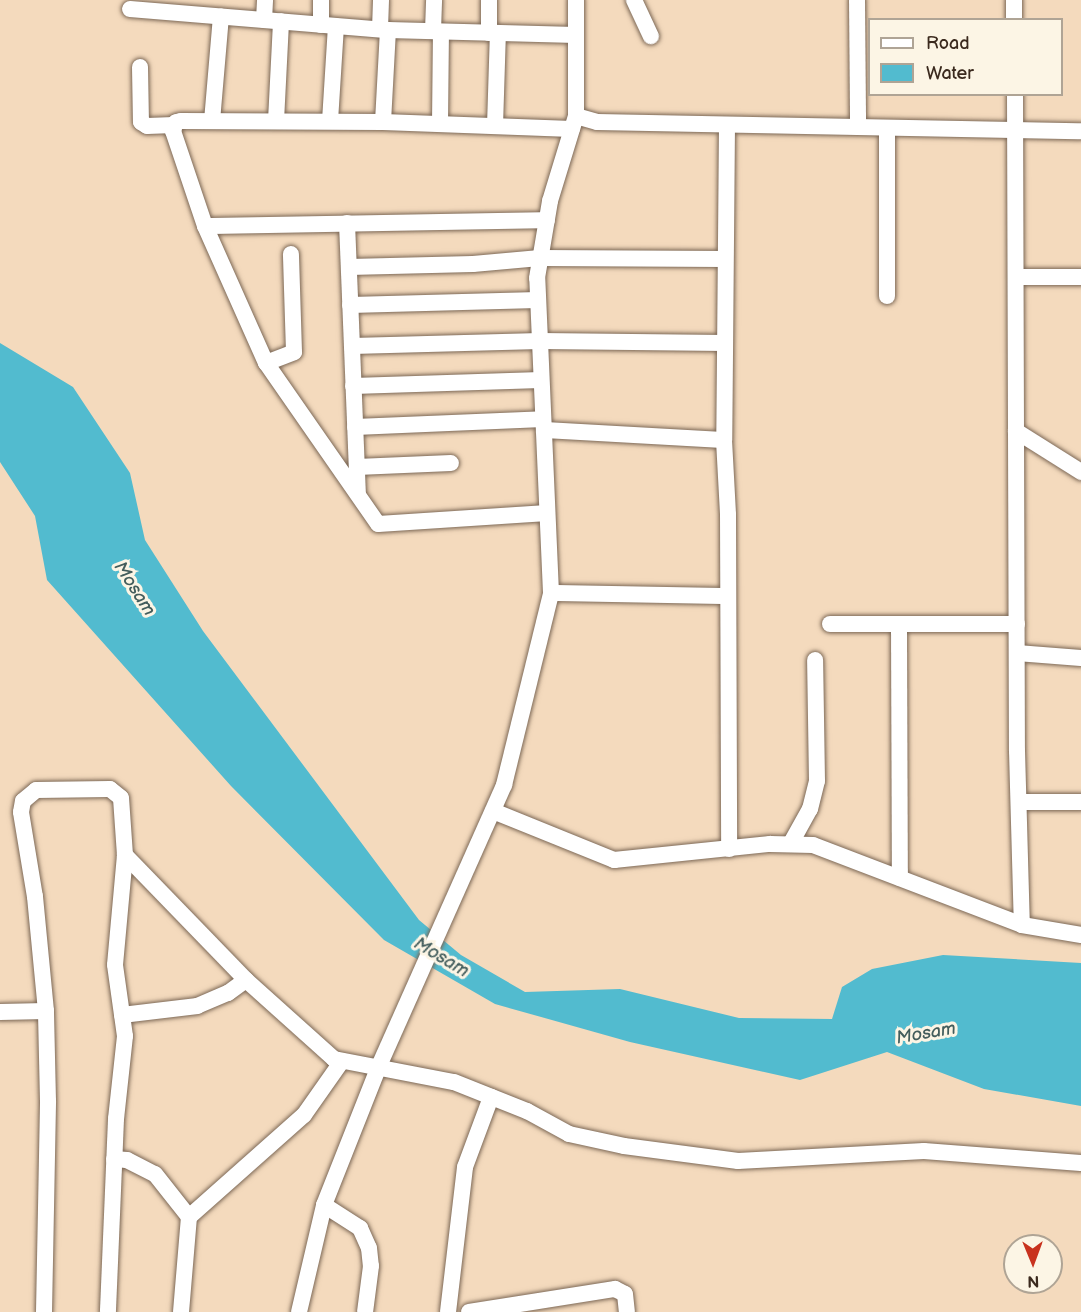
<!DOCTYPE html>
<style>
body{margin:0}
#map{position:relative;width:1081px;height:1312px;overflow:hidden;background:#f4dabd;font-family:"Balsamiq Sans",sans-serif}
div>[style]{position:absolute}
.water>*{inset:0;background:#52bbcf}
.roads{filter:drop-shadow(0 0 2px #7c6856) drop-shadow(0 0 2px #7c6856)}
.minor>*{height:16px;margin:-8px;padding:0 8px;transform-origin:8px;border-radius:8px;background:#fff}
span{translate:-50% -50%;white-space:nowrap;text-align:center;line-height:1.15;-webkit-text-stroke:6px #fcf5e5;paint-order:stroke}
.water-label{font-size:18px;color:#435d5c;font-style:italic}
.legend{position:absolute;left:868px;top:18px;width:195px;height:78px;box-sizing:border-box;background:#fcf5e5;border:2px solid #afa495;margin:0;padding:8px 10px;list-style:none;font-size:18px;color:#3b2a1e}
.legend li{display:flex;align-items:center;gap:12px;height:30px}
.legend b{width:30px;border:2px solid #afa495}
.north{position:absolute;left:1003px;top:1234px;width:60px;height:60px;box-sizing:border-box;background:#fcf5e5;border:2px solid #afa495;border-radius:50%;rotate:179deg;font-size:16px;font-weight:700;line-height:24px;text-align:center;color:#3b2a1e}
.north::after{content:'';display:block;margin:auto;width:21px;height:27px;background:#c8321e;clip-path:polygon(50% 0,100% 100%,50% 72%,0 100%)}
</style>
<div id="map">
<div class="water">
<div style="clip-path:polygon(0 343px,73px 387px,130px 473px,145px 540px,203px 631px,419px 920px,461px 955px,525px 992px,620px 989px,739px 1018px,832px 1019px,842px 987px,872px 969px,943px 955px,1081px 963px,1081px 1106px,984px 1089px,887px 1052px,800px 1080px,630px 1042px,495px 1004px,384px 940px,231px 786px,47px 580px,35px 516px,0 462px)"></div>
</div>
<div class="roads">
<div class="minor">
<div style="left:634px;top:0;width:40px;rotate:65deg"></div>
<div style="left:857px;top:0;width:127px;rotate:89.5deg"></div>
<div style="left:1014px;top:0;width:20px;rotate:90deg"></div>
<div style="left:130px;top:9px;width:259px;rotate:4.7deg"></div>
<div style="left:388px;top:30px;width:188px;rotate:1.5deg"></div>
<div style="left:264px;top:20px;width:20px;rotate:-87deg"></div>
<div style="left:321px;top:25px;width:25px;rotate:-90deg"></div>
<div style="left:380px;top:29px;width:29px;rotate:-88deg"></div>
<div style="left:433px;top:31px;width:31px;rotate:-88deg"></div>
<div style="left:489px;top:33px;width:33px;rotate:-90deg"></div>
<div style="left:140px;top:67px;width:55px;rotate:89deg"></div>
<div style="left:141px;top:122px;width:7px;rotate:34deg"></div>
<div style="left:147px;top:126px;width:27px;rotate:-2deg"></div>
<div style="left:1015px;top:94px;width:657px;rotate:89.83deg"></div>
<div style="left:1017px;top:751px;width:174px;rotate:88.4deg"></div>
<div style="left:576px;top:116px;width:22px;rotate:16deg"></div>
<div style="left:597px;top:122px;width:484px;rotate:1.1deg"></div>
<div style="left:212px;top:121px;width:105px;rotate:-85.1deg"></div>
<div style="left:276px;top:121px;width:100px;rotate:-87.1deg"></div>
<div style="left:330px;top:121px;width:95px;rotate:-86.4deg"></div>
<div style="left:383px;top:122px;width:92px;rotate:-86.9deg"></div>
<div style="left:440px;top:124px;width:92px;rotate:-89.4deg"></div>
<div style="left:727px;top:125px;width:315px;rotate:90.5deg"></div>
<div style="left:724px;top:440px;width:75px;rotate:86.9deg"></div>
<div style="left:728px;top:515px;width:334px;rotate:89.8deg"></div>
<div style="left:495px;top:126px;width:93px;rotate:-88.2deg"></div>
<div style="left:887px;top:128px;width:168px;rotate:90deg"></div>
<div style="left:347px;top:223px;width:271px;rotate:87.7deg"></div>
<div style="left:205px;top:226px;width:342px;rotate:-1deg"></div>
<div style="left:349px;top:267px;width:124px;rotate:-1.4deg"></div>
<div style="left:473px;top:264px;width:67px;rotate:-5.1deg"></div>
<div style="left:540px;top:258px;width:185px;rotate:0.3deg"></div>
<div style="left:1016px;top:277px;width:65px"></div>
<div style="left:350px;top:305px;width:188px;rotate:-1.5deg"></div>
<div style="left:352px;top:346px;width:188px;rotate:-1.5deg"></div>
<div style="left:540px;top:341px;width:185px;rotate:0.6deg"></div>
<div style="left:266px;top:363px;width:30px;rotate:-21deg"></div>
<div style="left:294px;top:352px;width:98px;rotate:-91.8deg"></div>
<div style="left:353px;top:386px;width:188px;rotate:-1.8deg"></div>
<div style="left:355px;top:427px;width:188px;rotate:-2.4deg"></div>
<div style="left:544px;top:430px;width:180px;rotate:3.2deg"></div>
<div style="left:1016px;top:431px;width:77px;rotate:32.2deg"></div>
<div style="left:357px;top:467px;width:94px;rotate:-2.4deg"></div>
<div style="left:547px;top:513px;width:169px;rotate:176.3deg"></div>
<div style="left:378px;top:524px;width:196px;rotate:-124.8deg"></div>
<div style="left:266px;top:363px;width:150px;rotate:-114deg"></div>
<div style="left:205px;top:226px;width:100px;rotate:-108.6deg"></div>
<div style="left:173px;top:131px;width:9px;rotate:-72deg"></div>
<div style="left:176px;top:122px;width:5px;rotate:-11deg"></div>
<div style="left:181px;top:121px;width:202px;rotate:0.3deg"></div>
<div style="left:383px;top:122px;width:189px;rotate:2.1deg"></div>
<div style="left:551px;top:593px;width:177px;rotate:1deg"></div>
<div style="left:830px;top:624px;width:187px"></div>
<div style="left:899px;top:624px;width:254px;rotate:89.8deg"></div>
<div style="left:1017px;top:653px;width:64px;rotate:4.5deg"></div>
<div style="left:1019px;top:802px;width:62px"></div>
<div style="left:493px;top:811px;width:131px;rotate:22deg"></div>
<div style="left:614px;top:860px;width:157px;rotate:-5.9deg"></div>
<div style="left:770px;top:844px;width:43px;rotate:1.3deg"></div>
<div style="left:813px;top:845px;width:224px;rotate:20.9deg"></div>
<div style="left:1022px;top:925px;width:60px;rotate:9.6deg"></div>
<div style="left:791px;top:843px;width:39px;rotate:-61deg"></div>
<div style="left:810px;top:809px;width:29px;rotate:-76deg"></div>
<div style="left:817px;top:781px;width:121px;rotate:-90.9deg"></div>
<div style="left:125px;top:855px;width:174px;rotate:45.9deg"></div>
<div style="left:246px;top:980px;width:118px;rotate:41.9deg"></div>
<div style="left:334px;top:1059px;width:122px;rotate:10.9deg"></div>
<div style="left:454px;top:1082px;width:79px;rotate:21.7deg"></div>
<div style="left:527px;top:1111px;width:48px;rotate:28.7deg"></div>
<div style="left:569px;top:1134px;width:56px;rotate:12.3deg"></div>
<div style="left:624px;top:1146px;width:115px;rotate:7.5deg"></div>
<div style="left:738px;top:1161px;width:186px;rotate:-3.1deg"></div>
<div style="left:924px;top:1151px;width:157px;rotate:4.4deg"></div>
<div style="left:0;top:1012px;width:46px;rotate:-1.2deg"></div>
<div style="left:122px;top:1015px;width:76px;rotate:-6.8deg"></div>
<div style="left:197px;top:1006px;width:34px;rotate:-23deg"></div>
<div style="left:228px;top:993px;width:22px;rotate:-36deg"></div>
<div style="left:114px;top:1159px;width:13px;rotate:4deg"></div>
<div style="left:127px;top:1160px;width:31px;rotate:27deg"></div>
<div style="left:155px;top:1174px;width:55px;rotate:51.7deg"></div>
<div style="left:324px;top:1205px;width:43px;rotate:32.6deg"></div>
<div style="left:360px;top:1228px;width:22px;rotate:66deg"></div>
<div style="left:369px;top:1248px;width:18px;rotate:84deg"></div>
<div style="left:371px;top:1266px;width:46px;rotate:97.4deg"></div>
<div style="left:44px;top:1312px;width:211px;rotate:-88.9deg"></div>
<div style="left:48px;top:1101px;width:90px;rotate:-91.3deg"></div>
<div style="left:46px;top:1011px;width:115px;rotate:-95.5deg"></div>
<div style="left:35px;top:897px;width:86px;rotate:-99.4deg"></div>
<div style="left:21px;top:812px;width:11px;rotate:-80deg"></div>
<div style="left:23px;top:801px;width:17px;rotate:-40deg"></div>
<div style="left:36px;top:790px;width:74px;rotate:-0.8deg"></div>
<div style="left:110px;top:789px;width:14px;rotate:39deg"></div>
<div style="left:121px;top:798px;width:57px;rotate:86deg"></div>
<div style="left:125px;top:855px;width:110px;rotate:95.2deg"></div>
<div style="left:115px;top:965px;width:72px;rotate:82deg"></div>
<div style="left:125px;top:1036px;width:83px;rotate:96.2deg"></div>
<div style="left:116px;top:1119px;width:193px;rotate:92.4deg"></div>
<div style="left:181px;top:1312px;width:95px;rotate:-85.2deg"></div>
<div style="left:189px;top:1217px;width:154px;rotate:-41.6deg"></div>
<div style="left:304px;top:1115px;width:66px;rotate:-54.9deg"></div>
<div style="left:299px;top:1312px;width:110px;rotate:-76.8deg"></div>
<div style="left:324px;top:1205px;width:149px;rotate:-68.4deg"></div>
<div style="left:379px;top:1066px;width:308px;rotate:-66deg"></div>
<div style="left:504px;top:785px;width:198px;rotate:-76.2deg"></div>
<div style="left:551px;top:593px;width:315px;rotate:-92.5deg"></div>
<div style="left:537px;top:278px;width:78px;rotate:-80.4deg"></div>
<div style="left:550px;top:201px;width:89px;rotate:-73deg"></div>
<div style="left:576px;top:116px;width:116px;rotate:-90deg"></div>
<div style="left:448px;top:1312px;width:146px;rotate:-83.3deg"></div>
<div style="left:465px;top:1167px;width:75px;rotate:-69.6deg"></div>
<div style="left:469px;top:1312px;width:148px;rotate:-9deg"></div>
<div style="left:615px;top:1289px;width:11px;rotate:27deg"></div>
<div style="left:625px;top:1294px;width:18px;rotate:84deg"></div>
</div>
</div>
<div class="water-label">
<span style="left:134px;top:589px;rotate:57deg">Mosam</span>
<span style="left:441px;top:958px;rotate:31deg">Mosam</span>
<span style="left:926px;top:1034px;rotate:-10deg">Mosam</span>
</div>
<ul class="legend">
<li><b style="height:8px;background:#fff"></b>Road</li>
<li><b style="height:16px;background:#52bbcf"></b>Water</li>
</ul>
<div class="north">N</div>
</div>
